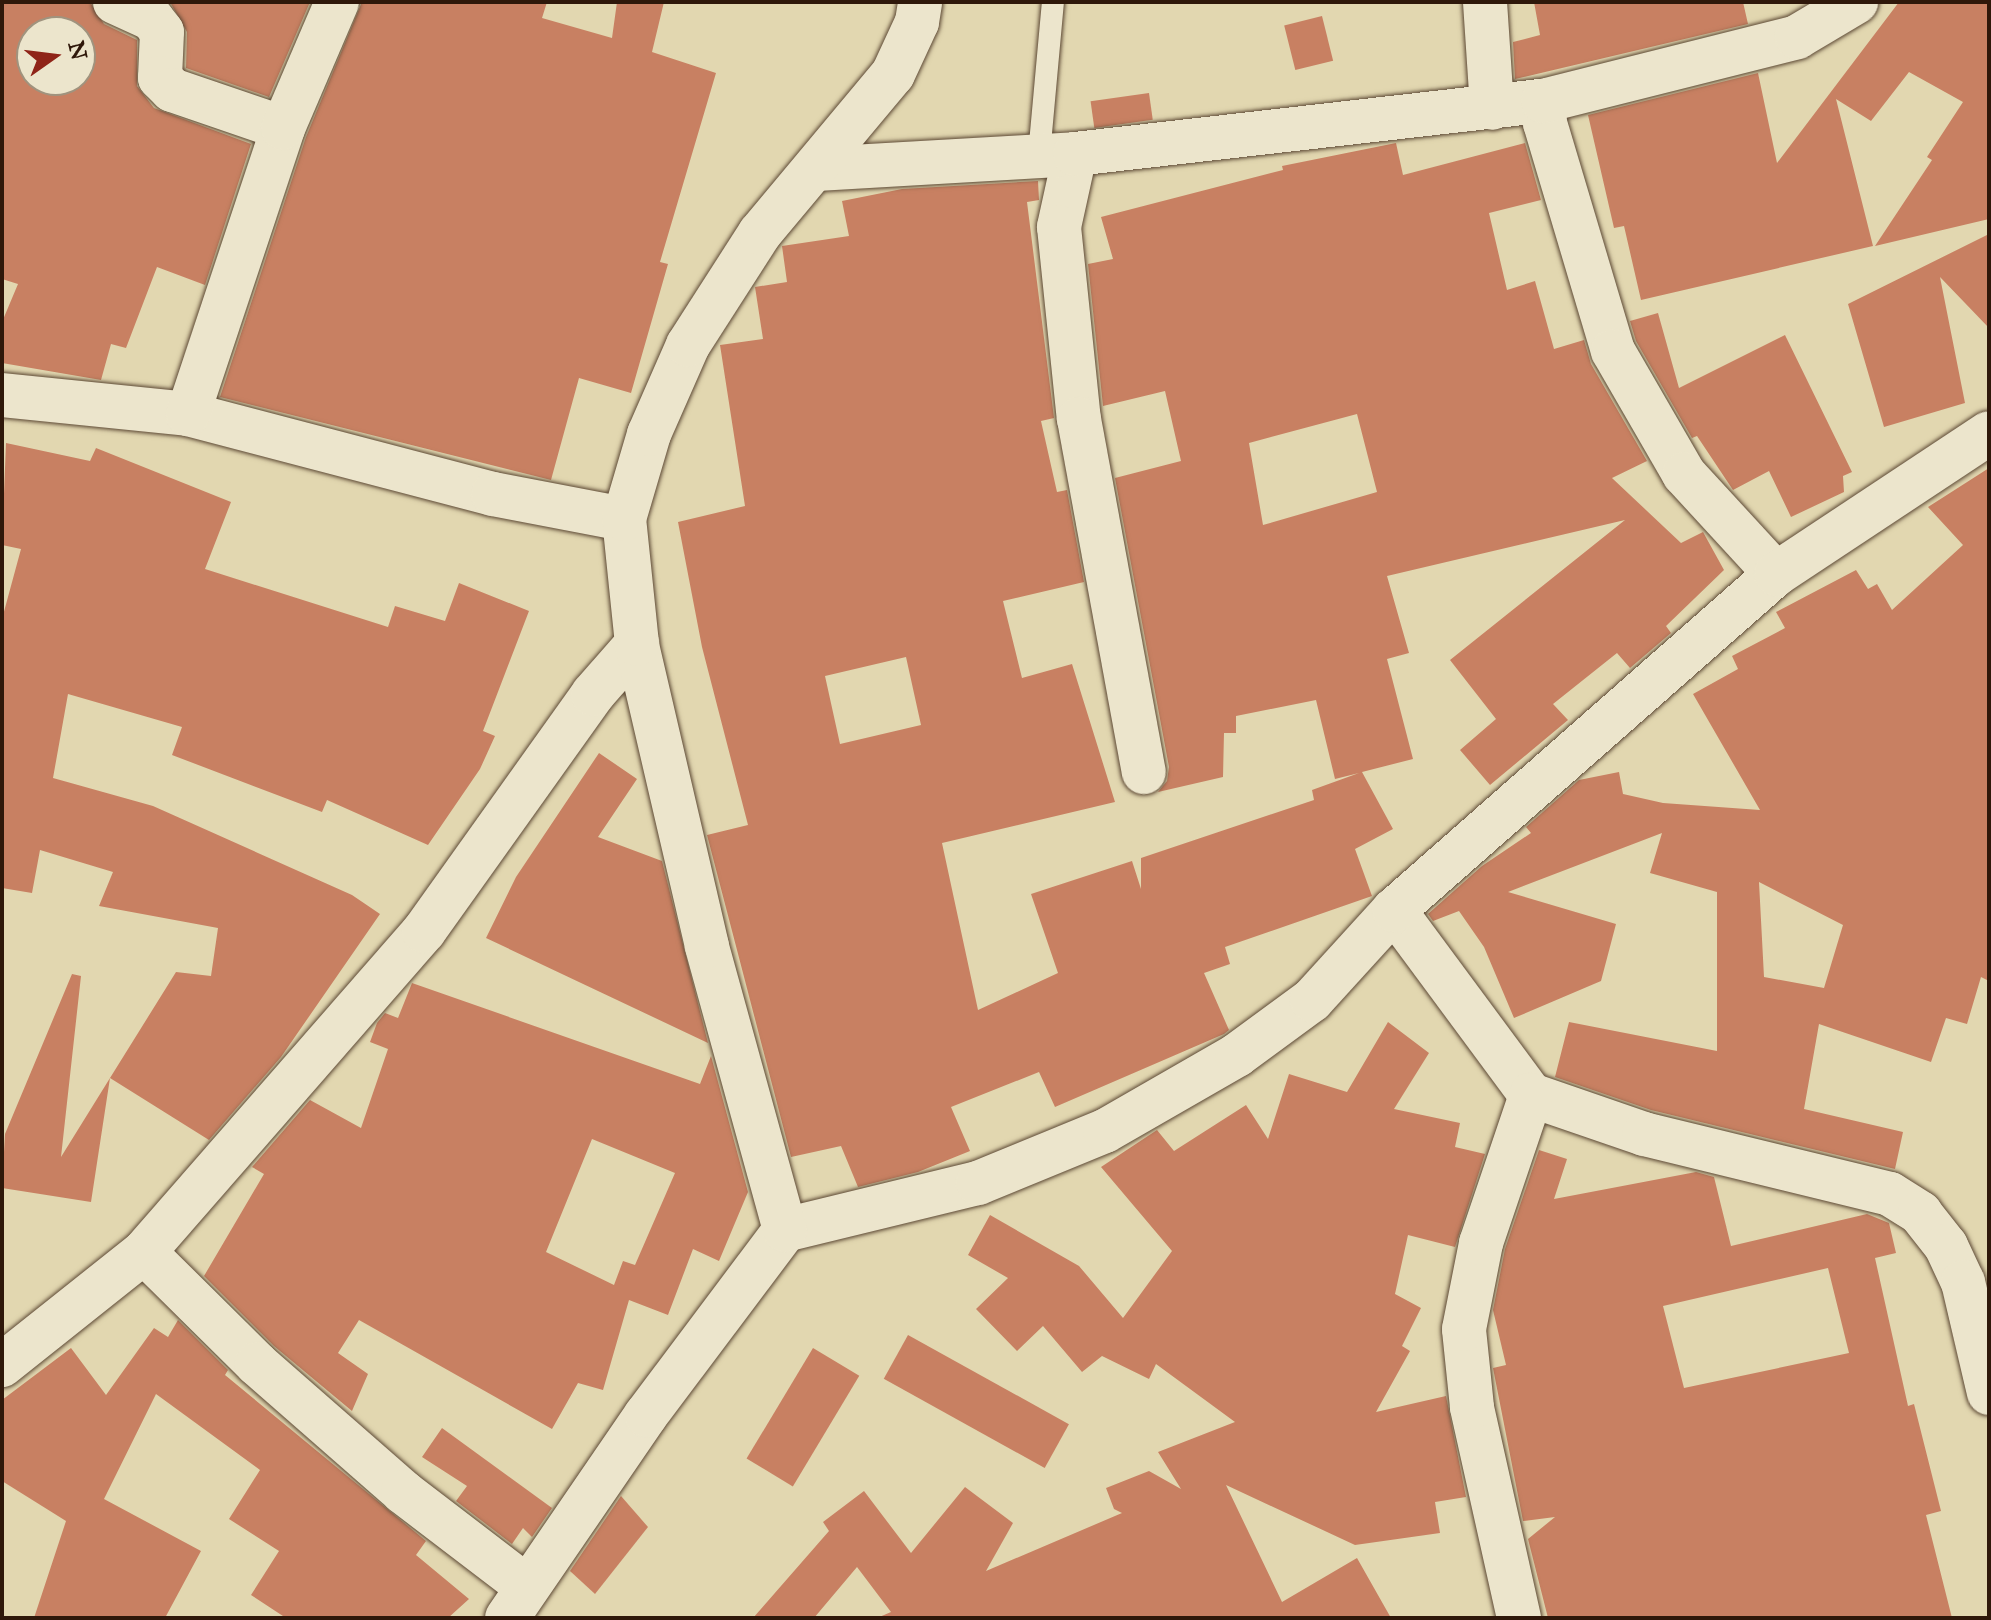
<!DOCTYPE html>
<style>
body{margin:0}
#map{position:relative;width:1991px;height:1620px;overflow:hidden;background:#e2d7b0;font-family:"IM FELL Great Primer",serif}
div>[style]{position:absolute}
.building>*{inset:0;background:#c88062;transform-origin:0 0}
.roads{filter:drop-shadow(0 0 2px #5c4834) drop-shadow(0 0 2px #5c4834)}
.service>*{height:22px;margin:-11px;padding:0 11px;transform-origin:11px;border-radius:11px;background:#ece5cc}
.minor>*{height:44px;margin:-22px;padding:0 22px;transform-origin:22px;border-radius:22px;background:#ece5cc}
span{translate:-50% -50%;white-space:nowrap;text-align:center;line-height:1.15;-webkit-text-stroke:7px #ece5cc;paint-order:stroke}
.frame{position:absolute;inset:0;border:4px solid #2f180a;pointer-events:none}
.north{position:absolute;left:16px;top:16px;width:80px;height:80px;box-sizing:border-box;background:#ece5cc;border:2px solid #a0937e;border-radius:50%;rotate:76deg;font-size:22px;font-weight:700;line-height:32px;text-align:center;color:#2f180a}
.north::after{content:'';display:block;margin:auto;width:28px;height:36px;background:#8f2418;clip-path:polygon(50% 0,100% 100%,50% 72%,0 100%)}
</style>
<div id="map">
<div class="building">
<div style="clip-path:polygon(evenodd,2px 2px,90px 2px,104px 24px,137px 40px,137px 86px,154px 108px,251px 144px,205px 285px,157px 267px,126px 348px,111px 344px,101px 380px,2px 363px,2px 322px,18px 284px,2px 279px,2px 2px,32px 32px,80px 32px,80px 80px,32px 80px,32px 32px)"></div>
<div style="clip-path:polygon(170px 2px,310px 2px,269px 97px,186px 68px,187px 32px)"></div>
<div style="clip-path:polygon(362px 2px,547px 2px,542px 18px,612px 38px,617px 2px,664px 2px,652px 52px,716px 73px,660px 262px,668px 264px,631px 393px,579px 378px,551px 480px,220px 397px,306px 137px)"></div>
<div style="clip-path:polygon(1534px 2px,1743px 2px,1748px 24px,1515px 79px,1513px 42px,1540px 35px)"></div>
<div style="clip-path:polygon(1899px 2px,1989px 2px,1989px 219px,1875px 246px,1932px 160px,1927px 157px,1963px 102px,1909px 72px,1871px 121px,1836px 99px,1873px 246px,1641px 300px,1624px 226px,1614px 228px,1588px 115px,1758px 73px,1777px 163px)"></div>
<div style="left:1322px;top:16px;width:46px;height:39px;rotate:76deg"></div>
<div style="left:1149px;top:93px;width:27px;height:59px;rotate:82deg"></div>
<div style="clip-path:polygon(evenodd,1396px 143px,1403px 175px,1525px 143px,1541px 200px,1489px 213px,1507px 290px,1535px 281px,1554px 349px,1584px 340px,1591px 364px,1647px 461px,1612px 478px,1681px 543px,1703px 532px,1724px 570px,1666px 626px,1671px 633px,1630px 668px,1617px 653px,1553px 704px,1568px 720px,1490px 785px,1460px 750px,1496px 719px,1450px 660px,1625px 520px,1387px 576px,1409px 653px,1387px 659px,1413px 759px,1362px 772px,1393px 829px,1355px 849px,1372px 896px,1225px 947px,1230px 964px,1204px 973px,1229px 1030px,1224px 1034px,1055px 1107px,1039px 1072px,951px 1107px,970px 1151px,918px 1172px,858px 1187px,841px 1146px,791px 1157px,707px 835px,748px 825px,702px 647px,678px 522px,745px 506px,720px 345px,763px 339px,755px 287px,787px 282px,782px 246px,849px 236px,842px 201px,902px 189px,1038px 181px,1039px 200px,1027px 202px,1054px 418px,1041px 421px,1057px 492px,1067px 490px,1084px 582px,1003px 601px,1022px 678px,1072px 664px,1115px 802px,942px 843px,978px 1010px,1058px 973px,1031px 894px,1132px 861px,1141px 889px,1141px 858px,1314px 800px,1312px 790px,1359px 773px,1335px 779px,1316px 700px,1236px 716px,1236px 733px,1224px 733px,1223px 777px,1158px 792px,1167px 781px,1169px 767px,1115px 478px,1181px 461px,1165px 391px,1103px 406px,1088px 264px,1113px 259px,1101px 217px,1283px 170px,1282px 166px,1396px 143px,1357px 414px,1377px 492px,1263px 525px,1249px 443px,1357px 414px,1396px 143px,906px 657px,921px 725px,840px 744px,825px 676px,906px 657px)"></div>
<div style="clip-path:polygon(1989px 234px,1989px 328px,1940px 277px,1965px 403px,1884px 427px,1848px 304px)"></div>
<div style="clip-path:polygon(1658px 313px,1679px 388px,1785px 335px,1852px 472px,1843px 476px,1844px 492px,1791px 517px,1769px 471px,1733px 490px,1697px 436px,1692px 438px,1636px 341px,1630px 321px)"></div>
<div style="clip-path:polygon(6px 443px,90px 461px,96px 448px,231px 502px,205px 569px,388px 627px,395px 606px,445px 621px,459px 583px,529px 611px,483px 731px,495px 736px,480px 769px,428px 845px,327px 800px,322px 812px,172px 755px,182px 727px,68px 694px,53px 778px,153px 806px,352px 895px,380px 914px,281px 1057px,209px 1140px,110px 1078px,176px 972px,211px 976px,218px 928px,99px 906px,113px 872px,40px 850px,32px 893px,2px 888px,2px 619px,21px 549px,2px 545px)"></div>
<div style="clip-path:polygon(evenodd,1989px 468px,1989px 981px,1981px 977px,1967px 1024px,1946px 1018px,1931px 1062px,1819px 1024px,1804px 1109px,1903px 1132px,1895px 1169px,1651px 1110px,1555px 1077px,1569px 1022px,1717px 1051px,1717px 892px,1650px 873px,1662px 833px,1508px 892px,1616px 924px,1601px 981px,1514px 1018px,1484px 947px,1459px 911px,1433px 921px,1428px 914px,1482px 866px,1531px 833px,1526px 827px,1579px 780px,1619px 772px,1623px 794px,1663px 803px,1760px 810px,1693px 694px,1738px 669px,1732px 656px,1785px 628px,1776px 612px,1856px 570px,1868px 589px,1877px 584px,1892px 610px,1963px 545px,1928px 507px,1989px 468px,1759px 882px,1843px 925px,1824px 988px,1764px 977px,1759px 882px)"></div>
<div style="clip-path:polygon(599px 753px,637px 779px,598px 837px,662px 861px,708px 1043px,486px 938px,516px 877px)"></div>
<div style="clip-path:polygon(72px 974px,81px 976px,61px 1157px,110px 1078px,91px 1202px,2px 1188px,5px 1134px)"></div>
<div style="clip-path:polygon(evenodd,412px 983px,700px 1084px,711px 1056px,748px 1192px,719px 1261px,693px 1249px,668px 1315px,629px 1300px,603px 1390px,578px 1383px,552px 1429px,359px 1320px,338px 1353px,368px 1374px,352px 1411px,274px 1346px,204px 1276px,264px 1174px,252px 1167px,310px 1100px,361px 1128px,388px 1049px,370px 1042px,377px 1023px,385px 1013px,398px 1018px,412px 983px,592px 1139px,675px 1173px,635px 1265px,623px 1261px,614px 1285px,546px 1252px,592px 1139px)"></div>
<div style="clip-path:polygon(1388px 1022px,1429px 1053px,1394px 1109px,1460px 1123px,1455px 1147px,1485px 1154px,1455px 1247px,1408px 1235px,1395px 1294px,1421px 1308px,1402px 1346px,1410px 1351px,1376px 1412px,1446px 1396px,1466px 1497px,1435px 1502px,1440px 1533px,1355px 1545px,1226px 1485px,1282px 1602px,1357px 1558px,1391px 1618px,877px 1618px,891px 1612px,857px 1567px,814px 1618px,753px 1618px,829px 1531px,823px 1522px,864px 1491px,911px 1553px,965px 1487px,1013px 1523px,986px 1571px,1122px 1513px,1114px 1509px,1106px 1488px,1149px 1471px,1181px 1489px,1158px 1452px,1235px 1422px,1156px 1364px,1149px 1379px,1102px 1356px,1082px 1372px,1043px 1326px,1017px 1351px,976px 1309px,1008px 1278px,968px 1255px,990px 1215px,1079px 1266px,1123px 1318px,1172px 1251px,1101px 1167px,1157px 1130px,1174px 1151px,1246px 1105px,1268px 1139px,1289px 1074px,1347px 1092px)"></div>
<div style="clip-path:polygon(evenodd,1539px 1150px,1567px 1159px,1554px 1199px,1696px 1172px,1714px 1177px,1731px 1246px,1867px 1214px,1889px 1223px,1896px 1253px,1875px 1258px,1908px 1406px,1914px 1404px,1941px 1511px,1926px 1515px,1952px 1618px,1548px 1618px,1528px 1539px,1555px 1517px,1523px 1521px,1493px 1368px,1506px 1365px,1493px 1310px,1505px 1249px,1539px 1150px,1828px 1268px,1849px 1353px,1684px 1388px,1663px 1306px,1828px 1268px)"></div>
<div style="clip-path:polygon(178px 1320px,228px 1370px,225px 1375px,426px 1541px,416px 1555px,469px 1599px,448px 1618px,286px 1618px,251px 1595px,279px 1551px,229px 1519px,260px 1470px,156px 1394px,104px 1499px,201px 1551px,165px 1618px,34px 1618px,66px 1521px,2px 1481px,2px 1400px,71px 1348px,106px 1395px,154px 1328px,168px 1337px)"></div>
<div style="left:908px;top:1335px;width:184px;height:50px;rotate:29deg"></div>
<div style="left:813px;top:1348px;width:54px;height:129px;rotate:31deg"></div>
<div style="clip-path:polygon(442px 1428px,552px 1508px,532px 1537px,523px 1528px,512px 1544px,456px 1501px,467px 1486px,422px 1457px)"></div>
<div style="clip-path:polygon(621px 1496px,648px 1527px,595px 1594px,570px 1571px)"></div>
</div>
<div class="roads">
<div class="service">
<div style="left:1039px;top:155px;width:154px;rotate:-84.8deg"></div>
</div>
<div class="minor">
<div style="left:115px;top:2px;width:41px;rotate:24.7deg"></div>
<div style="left:152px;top:19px;width:16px;rotate:52deg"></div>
<div style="left:162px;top:32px;width:46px;rotate:92.5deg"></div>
<div style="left:160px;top:78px;width:17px;rotate:45deg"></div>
<div style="left:172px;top:90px;width:117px;rotate:18.9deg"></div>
<div style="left:1485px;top:2px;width:106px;rotate:86.2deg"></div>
<div style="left:1543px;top:101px;width:22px;rotate:85deg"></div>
<div style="left:1545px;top:123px;width:238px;rotate:73.4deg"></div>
<div style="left:1613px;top:351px;width:142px;rotate:60deg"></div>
<div style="left:1684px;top:474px;width:136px;rotate:47.4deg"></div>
<div style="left:1075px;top:154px;width:75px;rotate:102.4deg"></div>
<div style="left:1059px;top:227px;width:193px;rotate:84.1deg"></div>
<div style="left:1079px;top:419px;width:359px;rotate:79.6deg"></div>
<div style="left:817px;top:169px;width:258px;rotate:-3.3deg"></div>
<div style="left:1075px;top:154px;width:471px;rotate:-6.5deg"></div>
<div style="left:1543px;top:101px;width:262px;rotate:-14.1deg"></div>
<div style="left:1797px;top:37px;width:69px;rotate:-30.7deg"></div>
<div style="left:2px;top:395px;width:187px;rotate:5.8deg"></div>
<div style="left:188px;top:414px;width:315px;rotate:14.7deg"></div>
<div style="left:493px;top:494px;width:133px;rotate:10.8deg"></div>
<div style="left:188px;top:414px;width:301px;rotate:-71.6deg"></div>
<div style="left:283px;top:128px;width:137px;rotate:-66.8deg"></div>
<div style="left:1394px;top:910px;width:230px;rotate:53.5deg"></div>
<div style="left:1531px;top:1095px;width:120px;rotate:19deg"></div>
<div style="left:1644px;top:1134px;width:253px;rotate:13.7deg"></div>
<div style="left:1890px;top:1194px;width:36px;rotate:32deg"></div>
<div style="left:1920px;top:1213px;width:42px;rotate:51.8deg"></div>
<div style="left:1946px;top:1246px;width:40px;rotate:65deg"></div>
<div style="left:1963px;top:1282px;width:114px;rotate:76.8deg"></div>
<div style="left:785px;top:1230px;width:199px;rotate:-13.7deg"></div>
<div style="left:978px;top:1183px;width:137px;rotate:-22.3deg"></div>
<div style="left:1105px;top:1131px;width:152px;rotate:-29.9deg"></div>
<div style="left:1237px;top:1055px;width:93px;rotate:-36.3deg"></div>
<div style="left:1312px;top:1000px;width:122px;rotate:-47.7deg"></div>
<div style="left:1394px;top:910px;width:509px;rotate:-41.33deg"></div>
<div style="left:1776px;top:574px;width:255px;rotate:-33.5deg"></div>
<div style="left:144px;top:1252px;width:426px;rotate:-48.9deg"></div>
<div style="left:424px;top:931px;width:291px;rotate:-54.5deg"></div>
<div style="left:593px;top:694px;width:67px;rotate:-48.7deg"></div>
<div style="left:2px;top:1365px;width:181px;rotate:-38.5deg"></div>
<div style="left:144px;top:1252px;width:159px;rotate:44.7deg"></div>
<div style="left:257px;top:1364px;width:194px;rotate:41.2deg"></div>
<div style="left:403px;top:1492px;width:155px;rotate:37.4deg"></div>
<div style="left:507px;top:1618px;width:246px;rotate:-55.6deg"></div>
<div style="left:646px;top:1415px;width:231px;rotate:-53.1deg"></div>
<div style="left:785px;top:1230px;width:295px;rotate:-105.4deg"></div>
<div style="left:707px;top:946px;width:310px;rotate:-103.1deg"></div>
<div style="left:637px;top:644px;width:126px;rotate:-95.9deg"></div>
<div style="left:624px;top:519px;width:89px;rotate:-73.6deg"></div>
<div style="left:649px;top:434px;width:97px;rotate:-66.3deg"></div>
<div style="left:688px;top:345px;width:133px;rotate:-57.3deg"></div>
<div style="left:760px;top:233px;width:207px;rotate:-50.1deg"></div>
<div style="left:893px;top:74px;width:57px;rotate:-65.2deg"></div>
<div style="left:917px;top:22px;width:20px;rotate:-81deg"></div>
<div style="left:1519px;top:1618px;width:216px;rotate:-102.6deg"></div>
<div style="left:1472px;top:1407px;width:78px;rotate:-95.9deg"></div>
<div style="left:1464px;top:1329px;width:88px;rotate:-78.8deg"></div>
<div style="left:1481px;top:1243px;width:156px;rotate:-71.3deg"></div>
</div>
</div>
<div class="frame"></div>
<div class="north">N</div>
</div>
